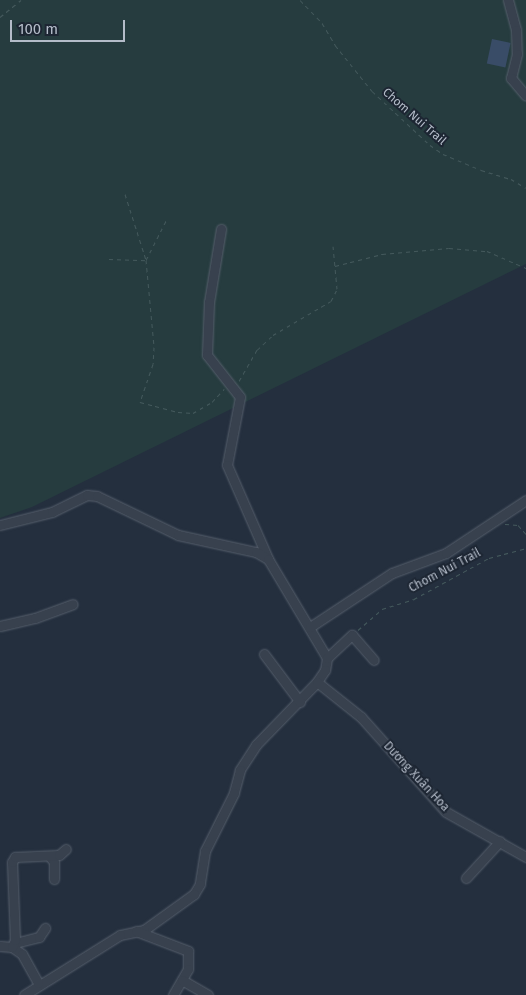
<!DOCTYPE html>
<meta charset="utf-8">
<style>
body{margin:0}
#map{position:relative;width:526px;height:995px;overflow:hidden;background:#242f3e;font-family:"Fira Sans",sans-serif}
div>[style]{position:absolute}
.green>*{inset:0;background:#263c3f}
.water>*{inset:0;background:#394c67;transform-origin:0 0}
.path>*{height:1px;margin-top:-0.5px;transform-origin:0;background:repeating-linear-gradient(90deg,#44595c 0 4px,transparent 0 8px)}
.roads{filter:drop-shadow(0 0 1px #565f6c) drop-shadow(0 0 1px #565f6c)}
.street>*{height:9px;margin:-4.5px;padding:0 4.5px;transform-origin:4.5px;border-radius:4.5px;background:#38414e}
span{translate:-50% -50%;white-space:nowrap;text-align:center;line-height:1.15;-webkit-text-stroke:4px #1d2633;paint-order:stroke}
.street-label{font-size:12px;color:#b4bcc9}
.scale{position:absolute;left:10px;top:20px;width:115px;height:22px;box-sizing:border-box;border:2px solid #b4bcc9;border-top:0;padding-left:6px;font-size:15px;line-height:18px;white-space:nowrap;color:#b4bcc9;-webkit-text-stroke:4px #1d2633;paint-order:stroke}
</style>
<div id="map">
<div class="green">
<div style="clip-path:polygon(0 0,526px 0,526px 264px,32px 507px,0 518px)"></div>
</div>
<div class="water">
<div style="left:492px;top:39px;width:19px;height:25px;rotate:12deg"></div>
</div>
<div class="path">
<div style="left:300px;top:0;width:32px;rotate:46deg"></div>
<div style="left:322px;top:23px;width:26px;rotate:59deg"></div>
<div style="left:335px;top:45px;width:59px;rotate:51.2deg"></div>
<div style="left:372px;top:91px;width:79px;rotate:43deg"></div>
<div style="left:430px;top:145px;width:16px;rotate:35deg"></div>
<div style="left:443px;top:154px;width:41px;rotate:22.8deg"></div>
<div style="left:481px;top:170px;width:31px;rotate:17deg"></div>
<div style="left:511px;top:179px;width:17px;rotate:31deg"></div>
<div style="left:0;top:17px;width:27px;rotate:-39deg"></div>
<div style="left:125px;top:194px;width:69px;rotate:72.3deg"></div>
<div style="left:146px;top:260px;width:87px;rotate:84.7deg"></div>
<div style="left:154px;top:347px;width:17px;rotate:93deg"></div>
<div style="left:153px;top:364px;width:40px;rotate:108.9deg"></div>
<div style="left:140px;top:402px;width:39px;rotate:15deg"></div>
<div style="left:178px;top:412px;width:15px;rotate:4deg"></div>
<div style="left:193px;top:413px;width:22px;rotate:-30deg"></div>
<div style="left:212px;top:402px;width:18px;rotate:-47deg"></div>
<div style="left:109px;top:259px;width:37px;rotate:2deg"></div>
<div style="left:146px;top:260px;width:44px;rotate:-62.9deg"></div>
<div style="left:335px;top:266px;width:49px;rotate:-14.3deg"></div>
<div style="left:382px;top:254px;width:67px;rotate:-5.1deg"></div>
<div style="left:449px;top:248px;width:38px;rotate:5deg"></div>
<div style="left:487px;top:251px;width:43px;rotate:23.6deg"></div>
<div style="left:239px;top:381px;width:36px;rotate:-60deg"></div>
<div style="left:257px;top:350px;width:22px;rotate:-43deg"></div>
<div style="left:273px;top:335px;width:67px;rotate:-30.4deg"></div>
<div style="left:331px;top:301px;width:13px;rotate:-63deg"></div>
<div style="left:337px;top:289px;width:43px;rotate:-95.3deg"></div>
<div style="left:505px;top:524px;width:13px;rotate:4deg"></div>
<div style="left:518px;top:525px;width:12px;rotate:48deg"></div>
<div style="left:358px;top:630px;width:32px;rotate:-41deg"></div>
<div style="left:382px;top:609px;width:34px;rotate:-17deg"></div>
<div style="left:414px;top:599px;width:85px;rotate:-28.7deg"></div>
<div style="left:489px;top:558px;width:38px;rotate:-15deg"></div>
</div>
<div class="roads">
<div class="street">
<div style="left:508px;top:0;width:31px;rotate:75deg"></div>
<div style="left:516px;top:30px;width:24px;rotate:88deg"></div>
<div style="left:517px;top:54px;width:25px;rotate:104deg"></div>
<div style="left:511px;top:78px;width:23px;rotate:50deg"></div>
<div style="left:221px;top:229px;width:74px;rotate:99.3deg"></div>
<div style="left:209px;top:302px;width:53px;rotate:92.2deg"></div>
<div style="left:207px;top:355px;width:53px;rotate:51.8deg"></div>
<div style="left:240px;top:397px;width:69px;rotate:100.8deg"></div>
<div style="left:227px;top:465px;width:103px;rotate:66.4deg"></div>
<div style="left:0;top:525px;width:54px;rotate:-14deg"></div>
<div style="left:52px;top:512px;width:39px;rotate:-26deg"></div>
<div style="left:87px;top:495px;width:10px;rotate:6deg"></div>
<div style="left:97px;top:496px;width:90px;rotate:25.7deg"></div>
<div style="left:178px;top:535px;width:80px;rotate:12.3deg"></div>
<div style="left:256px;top:552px;width:14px;rotate:30deg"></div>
<div style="left:268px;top:559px;width:115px;rotate:59.2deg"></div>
<div style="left:327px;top:658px;width:12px;rotate:99deg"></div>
<div style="left:325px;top:670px;width:14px;rotate:124deg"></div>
<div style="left:317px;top:682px;width:88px;rotate:134.1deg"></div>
<div style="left:256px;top:745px;width:30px;rotate:123deg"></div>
<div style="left:240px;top:770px;width:24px;rotate:105deg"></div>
<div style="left:234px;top:793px;width:65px;rotate:116.6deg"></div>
<div style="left:205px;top:851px;width:33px;rotate:99deg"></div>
<div style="left:200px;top:884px;width:12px;rotate:121deg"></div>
<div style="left:194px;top:894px;width:62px;rotate:144.2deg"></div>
<div style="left:144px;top:930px;width:25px;rotate:168deg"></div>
<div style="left:120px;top:935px;width:113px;rotate:148deg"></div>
<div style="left:0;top:626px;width:36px;rotate:-13deg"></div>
<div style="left:35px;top:618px;width:40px;rotate:-20.2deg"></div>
<div style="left:310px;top:627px;width:98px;rotate:-33.4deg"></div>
<div style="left:392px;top:573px;width:58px;rotate:-20.3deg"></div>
<div style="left:446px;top:553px;width:96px;rotate:-33.5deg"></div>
<div style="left:264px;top:654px;width:60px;rotate:53.1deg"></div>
<div style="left:327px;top:658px;width:34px;rotate:-43deg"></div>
<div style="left:352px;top:635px;width:33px;rotate:49deg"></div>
<div style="left:317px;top:682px;width:56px;rotate:38.5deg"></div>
<div style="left:361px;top:717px;width:127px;rotate:48.2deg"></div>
<div style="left:446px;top:812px;width:92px;rotate:29.4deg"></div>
<div style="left:50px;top:857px;width:6px;rotate:51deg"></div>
<div style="left:54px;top:862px;width:17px;rotate:90deg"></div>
<div style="left:466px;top:878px;width:50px;rotate:-47.4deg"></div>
<div style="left:136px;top:931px;width:56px;rotate:21deg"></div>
<div style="left:188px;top:951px;width:18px;rotate:90deg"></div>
<div style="left:188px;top:969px;width:30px;rotate:120deg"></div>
<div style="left:15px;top:943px;width:25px;rotate:-14deg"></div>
<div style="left:39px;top:937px;width:11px;rotate:-56deg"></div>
<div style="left:0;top:946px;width:12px;rotate:5deg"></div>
<div style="left:12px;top:947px;width:12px;rotate:35deg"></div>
<div style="left:22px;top:954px;width:33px;rotate:61deg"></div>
<div style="left:12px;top:947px;width:8px;rotate:-67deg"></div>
<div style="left:15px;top:940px;width:78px;rotate:-92.2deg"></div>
<div style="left:12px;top:862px;width:6px;rotate:-59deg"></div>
<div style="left:15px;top:857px;width:44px;rotate:-2.6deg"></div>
<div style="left:59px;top:855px;width:9px;rotate:-41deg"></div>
<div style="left:182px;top:980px;width:30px;rotate:30deg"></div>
</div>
</div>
<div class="street-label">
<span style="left:414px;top:117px;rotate:41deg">Chom Nui Trail</span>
<span style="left:445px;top:571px;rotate:-28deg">Chom Nui Trail</span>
<span style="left:416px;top:777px;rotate:47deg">Dương Xuân Hoa</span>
</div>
<div class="scale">100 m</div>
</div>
